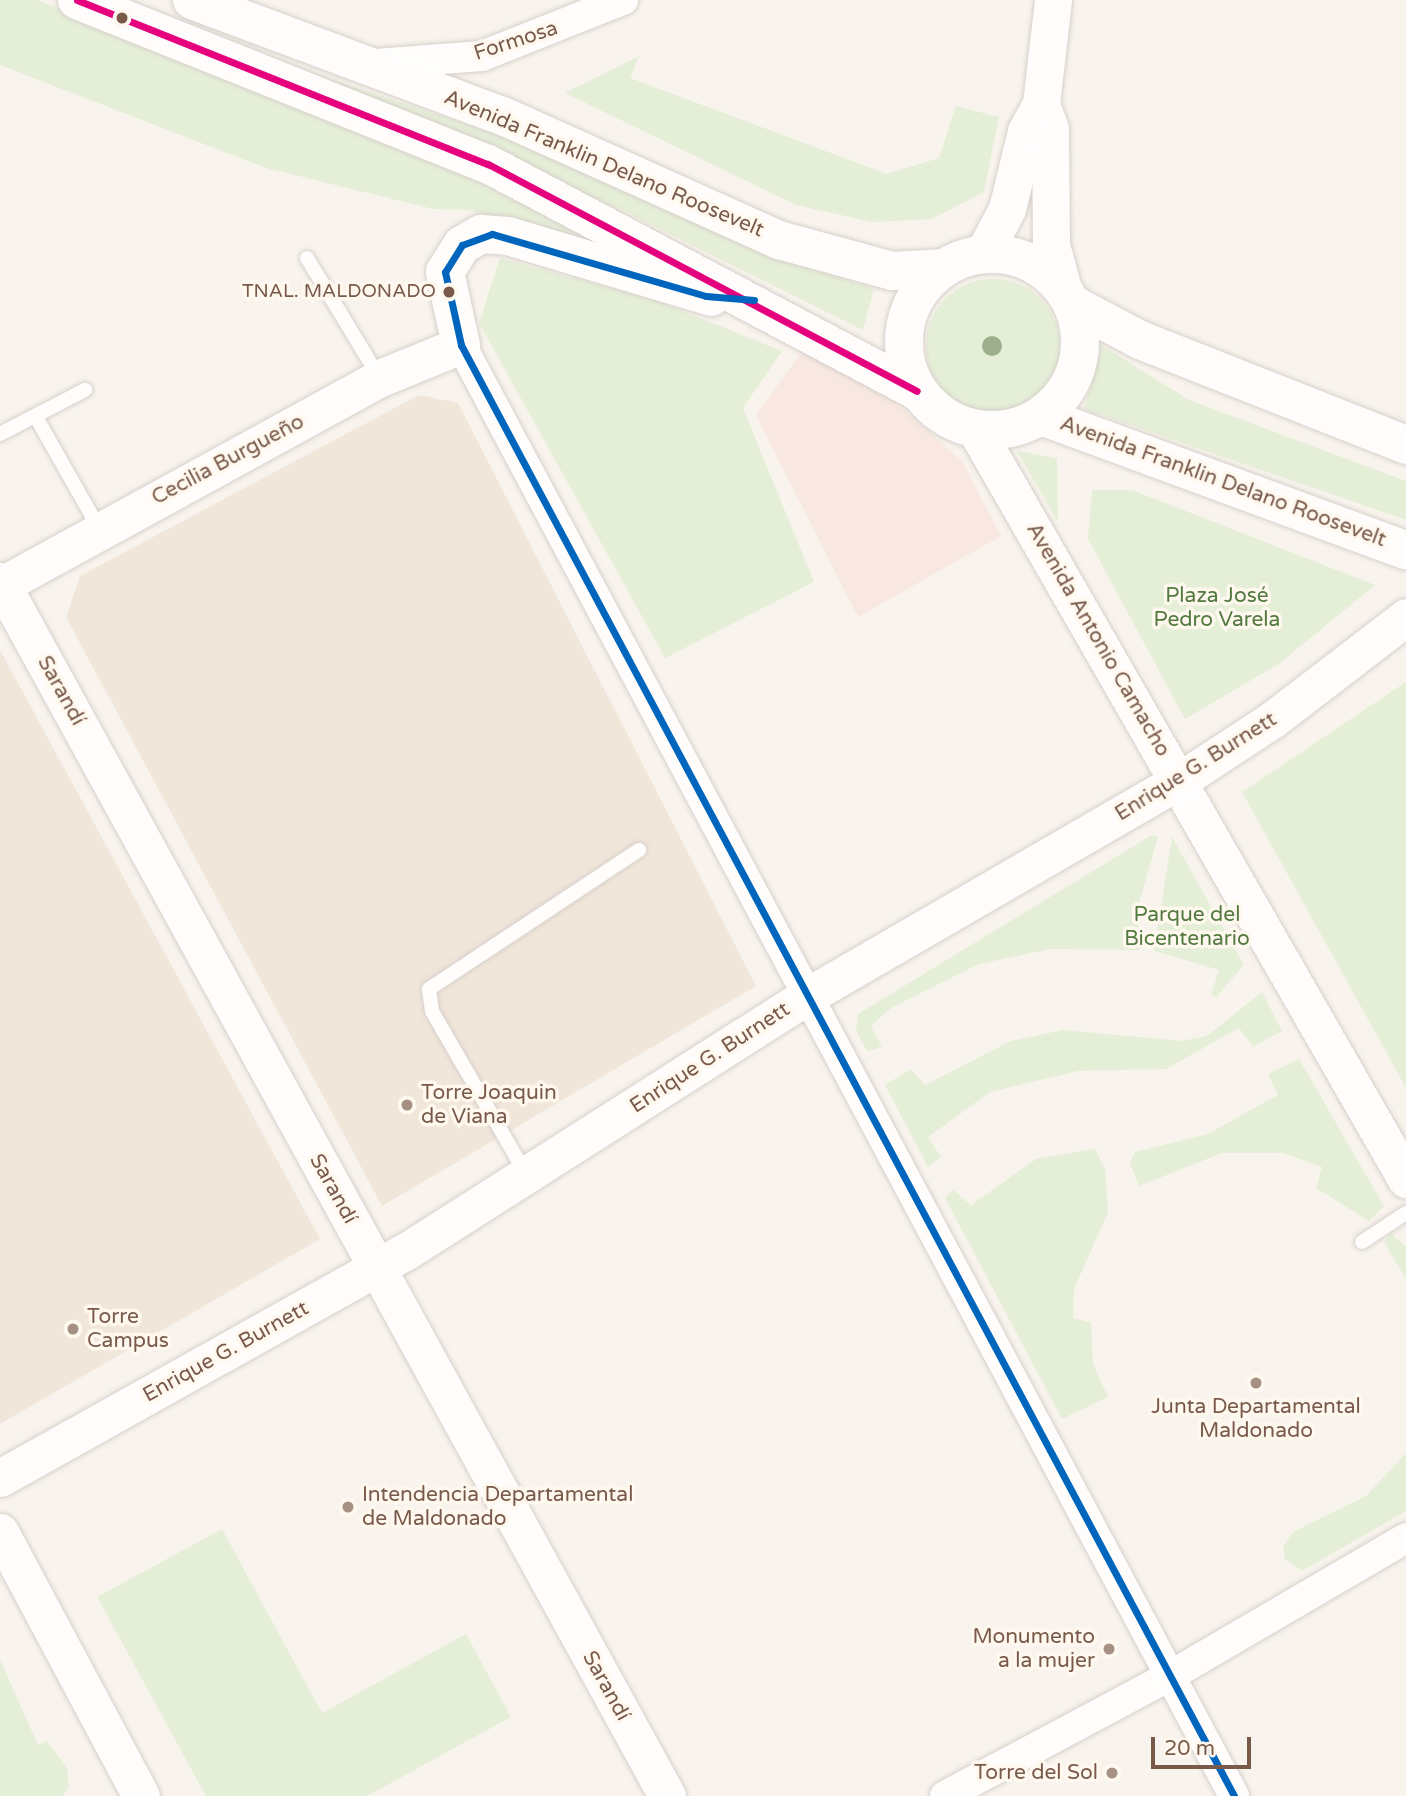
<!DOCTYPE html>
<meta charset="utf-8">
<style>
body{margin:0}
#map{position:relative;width:1406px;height:1796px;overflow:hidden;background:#f8f3ed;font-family:"Varela Round",sans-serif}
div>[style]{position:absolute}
.residential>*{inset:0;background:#f1e6da}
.commercial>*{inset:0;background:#f8e8e1}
.green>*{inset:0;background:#e5efd7}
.round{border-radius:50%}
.roads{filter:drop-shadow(0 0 2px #d7d0cb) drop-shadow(0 0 2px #d7d0cb)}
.service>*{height:14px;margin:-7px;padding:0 7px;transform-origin:7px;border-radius:7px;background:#fefdfc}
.minor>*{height:30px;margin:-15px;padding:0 15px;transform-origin:15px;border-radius:15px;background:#fefdfc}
.tertiary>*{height:37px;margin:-18.5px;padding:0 18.5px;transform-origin:18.5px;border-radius:18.5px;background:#fefdfc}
.secondary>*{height:38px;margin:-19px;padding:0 19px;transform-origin:19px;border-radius:19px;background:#fefdfc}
.secondary>.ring{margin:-19px;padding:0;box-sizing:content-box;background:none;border:38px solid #fefdfc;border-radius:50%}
.bus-1>*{height:7px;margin:-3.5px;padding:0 3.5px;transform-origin:3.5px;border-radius:3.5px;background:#e5007d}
.bus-2>*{height:7px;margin:-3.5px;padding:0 3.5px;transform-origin:3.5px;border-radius:3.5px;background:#0065bd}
.trees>*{width:20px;height:20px;margin:-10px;border-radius:50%;background:#9db08d}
.dots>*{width:19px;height:19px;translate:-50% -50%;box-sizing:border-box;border:4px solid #fff8ef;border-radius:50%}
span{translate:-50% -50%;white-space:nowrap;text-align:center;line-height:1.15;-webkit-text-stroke:7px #fff8ef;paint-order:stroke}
.bus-label{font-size:19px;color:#795a4a}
.right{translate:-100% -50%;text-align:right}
.street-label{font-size:21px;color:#795a4a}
.park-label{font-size:21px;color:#52793f}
.poi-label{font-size:21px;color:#795a4a}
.left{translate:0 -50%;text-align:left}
.scale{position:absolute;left:1151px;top:1737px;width:100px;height:32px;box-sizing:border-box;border:4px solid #795a4a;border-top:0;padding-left:9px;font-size:21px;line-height:24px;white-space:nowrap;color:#795a4a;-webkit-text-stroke:5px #fff8ef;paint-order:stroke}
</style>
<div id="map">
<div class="residential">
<div style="clip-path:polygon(419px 395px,458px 403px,756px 986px,382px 1206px,66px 617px,80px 576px)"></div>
<div style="clip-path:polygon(0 650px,320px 1239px,0 1424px)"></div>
</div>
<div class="commercial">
<div style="clip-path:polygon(803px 350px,895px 402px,962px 461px,1001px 536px,858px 617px,756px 415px)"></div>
</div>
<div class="green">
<div style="clip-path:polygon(0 0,37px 0,329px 112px,571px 227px,569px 241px,471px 210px,433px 209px,266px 168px,0 65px)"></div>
<div style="clip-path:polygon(639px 56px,630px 78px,887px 174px,939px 158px,956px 106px,999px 117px,984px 192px,932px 219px,872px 222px,796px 205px,565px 93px)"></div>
<div style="clip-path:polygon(291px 66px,505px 137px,764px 251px,874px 289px,863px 330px,623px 211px)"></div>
<div style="clip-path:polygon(500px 258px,652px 299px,782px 351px,743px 408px,814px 582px,665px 658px,479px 323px)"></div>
<div class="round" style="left:926px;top:279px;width:134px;height:134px"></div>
<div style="clip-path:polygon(1101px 345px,1189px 400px,1406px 481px,1406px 520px,1084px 409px)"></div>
<div style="clip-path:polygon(1017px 451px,1057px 458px,1058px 522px)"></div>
<div style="clip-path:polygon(1092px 490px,1132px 490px,1375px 585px,1280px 663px,1185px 719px,1088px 539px)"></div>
<div style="clip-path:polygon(1406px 682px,1406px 1088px,1242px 792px)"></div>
<div style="clip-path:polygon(1152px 835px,1158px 837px,1137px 910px,1140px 950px,1050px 949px,979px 964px,891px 1008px,871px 1026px,882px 1047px,867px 1051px,856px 1031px,858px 1014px)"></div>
<div style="clip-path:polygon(1172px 837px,1244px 965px,1217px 996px,1211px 995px,1219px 970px,1154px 951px)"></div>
<div style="clip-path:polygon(1262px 992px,1282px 1031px,1253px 1047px,1239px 1028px,1166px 1069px,1078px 1071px,990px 1092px,928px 1137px,941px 1157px,928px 1167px,885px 1085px,911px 1069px,925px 1085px,1011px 1041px,1063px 1030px,1181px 1041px,1207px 1036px)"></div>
<div style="clip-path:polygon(1299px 1059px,1384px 1206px,1369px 1221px,1316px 1188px,1322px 1167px,1283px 1153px,1222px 1153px,1139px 1186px,1130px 1163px,1135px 1152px,1208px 1134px,1278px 1095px,1268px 1074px)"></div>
<div style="clip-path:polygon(1095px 1149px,1105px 1169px,1108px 1212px,1074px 1289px,1073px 1318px,1091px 1323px,1093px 1364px,1108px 1397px,1062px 1419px,945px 1198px,953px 1190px,971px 1205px,1036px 1159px)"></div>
<div style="clip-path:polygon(1390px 1233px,1406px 1247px,1406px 1279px,1384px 1243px)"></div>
<div style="clip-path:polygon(1406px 1453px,1406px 1511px,1302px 1571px,1285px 1559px,1283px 1546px,1293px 1532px,1366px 1496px)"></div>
<div style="clip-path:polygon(222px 1529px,322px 1713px,466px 1634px,511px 1717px,367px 1796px,206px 1796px,97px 1597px)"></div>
<div style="clip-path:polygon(0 1660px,38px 1745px,47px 1741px,67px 1768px,69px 1787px,62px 1796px,0 1796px)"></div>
</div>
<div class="roads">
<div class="service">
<div style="left:307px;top:258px;width:139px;rotate:58.8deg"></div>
<div style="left:36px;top:417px;width:130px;rotate:60.5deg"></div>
<div style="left:0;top:434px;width:96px;rotate:-27.4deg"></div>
<div style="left:526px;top:1174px;width:188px;rotate:-120deg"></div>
<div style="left:432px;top:1011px;width:22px;rotate:-98deg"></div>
<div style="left:429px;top:989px;width:252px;rotate:-33.5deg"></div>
<div style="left:1362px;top:1242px;width:53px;rotate:-33.4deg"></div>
</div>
<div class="minor">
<div style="left:376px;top:64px;width:106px;rotate:-4.3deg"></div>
<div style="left:482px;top:56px;width:152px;rotate:-21.7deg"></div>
<div style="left:461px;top:345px;width:1644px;rotate:61.95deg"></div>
<div style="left:945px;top:1796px;width:255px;rotate:-28.1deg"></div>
<div style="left:1170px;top:1676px;width:273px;rotate:-30.3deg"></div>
</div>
<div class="tertiary">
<div style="left:1041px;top:104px;width:27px;rotate:70deg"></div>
<div style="left:1050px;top:129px;width:116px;rotate:89.5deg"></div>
<div style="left:1051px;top:245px;width:46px;rotate:74.7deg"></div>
<div style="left:983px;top:254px;width:51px;rotate:-61.9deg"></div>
<div style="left:1007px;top:209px;width:80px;rotate:-76.3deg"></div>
<div style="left:1026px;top:131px;width:31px;rotate:-61deg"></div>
<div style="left:1041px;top:104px;width:105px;rotate:-83.4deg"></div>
<div style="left:976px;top:430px;width:864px;rotate:60.14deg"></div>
<div style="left:0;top:581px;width:1386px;rotate:61.23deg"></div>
<div style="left:0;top:586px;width:433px;rotate:-28.7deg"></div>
<div style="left:380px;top:378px;width:87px;rotate:-22.2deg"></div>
<div style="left:0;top:1478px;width:464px;rotate:-29.2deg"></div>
<div style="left:405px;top:1252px;width:473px;rotate:-32.5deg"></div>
<div style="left:804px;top:998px;width:433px;rotate:-30.1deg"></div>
<div style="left:1179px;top:781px;width:111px;rotate:-33.3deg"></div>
<div style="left:1272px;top:720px;width:169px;rotate:-37.5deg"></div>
<div style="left:0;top:1532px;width:299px;rotate:61.9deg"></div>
</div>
<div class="secondary">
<div style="left:77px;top:0;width:443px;rotate:21.8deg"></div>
<div style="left:488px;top:164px;width:485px;rotate:27.9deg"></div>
<div style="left:192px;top:0;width:332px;rotate:20.5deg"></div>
<div style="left:503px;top:116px;width:303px;rotate:24.2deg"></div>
<div style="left:779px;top:240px;width:117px;rotate:15.3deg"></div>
<div style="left:892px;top:271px;width:52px;rotate:-3.3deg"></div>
<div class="ring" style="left:904px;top:254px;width:138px;height:138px"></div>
<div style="left:1072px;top:304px;width:77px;rotate:27.9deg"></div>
<div style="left:1140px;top:340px;width:286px;rotate:21.5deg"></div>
<div style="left:461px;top:345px;width:75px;rotate:-102.4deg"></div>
<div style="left:445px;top:272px;width:32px;rotate:-58deg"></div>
<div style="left:462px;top:245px;width:22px;rotate:-30deg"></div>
<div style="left:481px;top:234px;width:27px;rotate:4deg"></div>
<div style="left:508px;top:236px;width:212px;rotate:16.7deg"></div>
<div style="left:1041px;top:416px;width:389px;rotate:20.2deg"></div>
</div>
</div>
<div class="bus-1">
<div style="left:77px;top:0;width:443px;rotate:21.8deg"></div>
<div style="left:488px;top:164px;width:485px;rotate:27.9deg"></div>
</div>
<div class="bus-2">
<div style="left:754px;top:300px;width:48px;rotate:-175.2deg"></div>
<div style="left:706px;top:296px;width:223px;rotate:-163.8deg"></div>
<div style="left:492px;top:234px;width:32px;rotate:160deg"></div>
<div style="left:462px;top:245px;width:32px;rotate:122deg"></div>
<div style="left:445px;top:272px;width:75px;rotate:77.6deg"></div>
<div style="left:461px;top:345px;width:1644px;rotate:61.95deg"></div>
</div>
<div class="trees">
<div style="left:992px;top:346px"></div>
</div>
<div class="dots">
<div style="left:122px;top:18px;background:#795a4a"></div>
<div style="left:449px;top:292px;background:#795a4a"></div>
<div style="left:407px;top:1105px;background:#a59083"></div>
<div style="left:73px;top:1329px;background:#a59083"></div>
<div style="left:1256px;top:1383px;background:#a59083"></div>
<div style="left:348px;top:1507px;background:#a59083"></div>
<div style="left:1109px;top:1649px;background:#a59083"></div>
<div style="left:1112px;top:1773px;background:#a59083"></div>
</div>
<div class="bus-label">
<span class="right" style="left:436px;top:292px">TNAL. MALDONADO</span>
</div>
<div class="street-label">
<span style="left:516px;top:41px;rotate:-18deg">Formosa</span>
<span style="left:604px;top:164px;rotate:23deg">Avenida Franklin Delano Roosevelt</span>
<span style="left:228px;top:460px;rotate:-28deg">Cecilia Burgueño</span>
<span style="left:1223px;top:482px;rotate:20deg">Avenida Franklin Delano Roosevelt</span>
<span style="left:1098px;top:640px;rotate:60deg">Avenida Antonio Camacho</span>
<span style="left:61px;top:691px;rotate:61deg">Sarandí</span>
<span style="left:1196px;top:767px;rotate:-32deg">Enrique G. Burnett</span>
<span style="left:710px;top:1058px;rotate:-33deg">Enrique G. Burnett</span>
<span style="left:333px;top:1189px;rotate:61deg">Sarandí</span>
<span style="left:226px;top:1352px;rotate:-29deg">Enrique G. Burnett</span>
<span style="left:606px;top:1686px;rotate:61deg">Sarandí</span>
</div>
<div class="park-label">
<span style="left:1217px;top:608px">Plaza José<br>Pedro Varela</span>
<span style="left:1187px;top:927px">Parque del<br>Bicentenario</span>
</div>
<div class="poi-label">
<span class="left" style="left:421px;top:1105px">Torre Joaquin<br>de Viana</span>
<span class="left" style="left:87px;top:1329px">Torre<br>Campus</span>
<span style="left:1256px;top:1419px">Junta Departamental<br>Maldonado</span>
<span class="left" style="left:362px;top:1507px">Intendencia Departamental<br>de Maldonado</span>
<span class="right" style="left:1095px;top:1649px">Monumento<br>a la mujer</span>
<span class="right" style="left:1098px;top:1773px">Torre del Sol</span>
</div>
<div class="scale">20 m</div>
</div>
